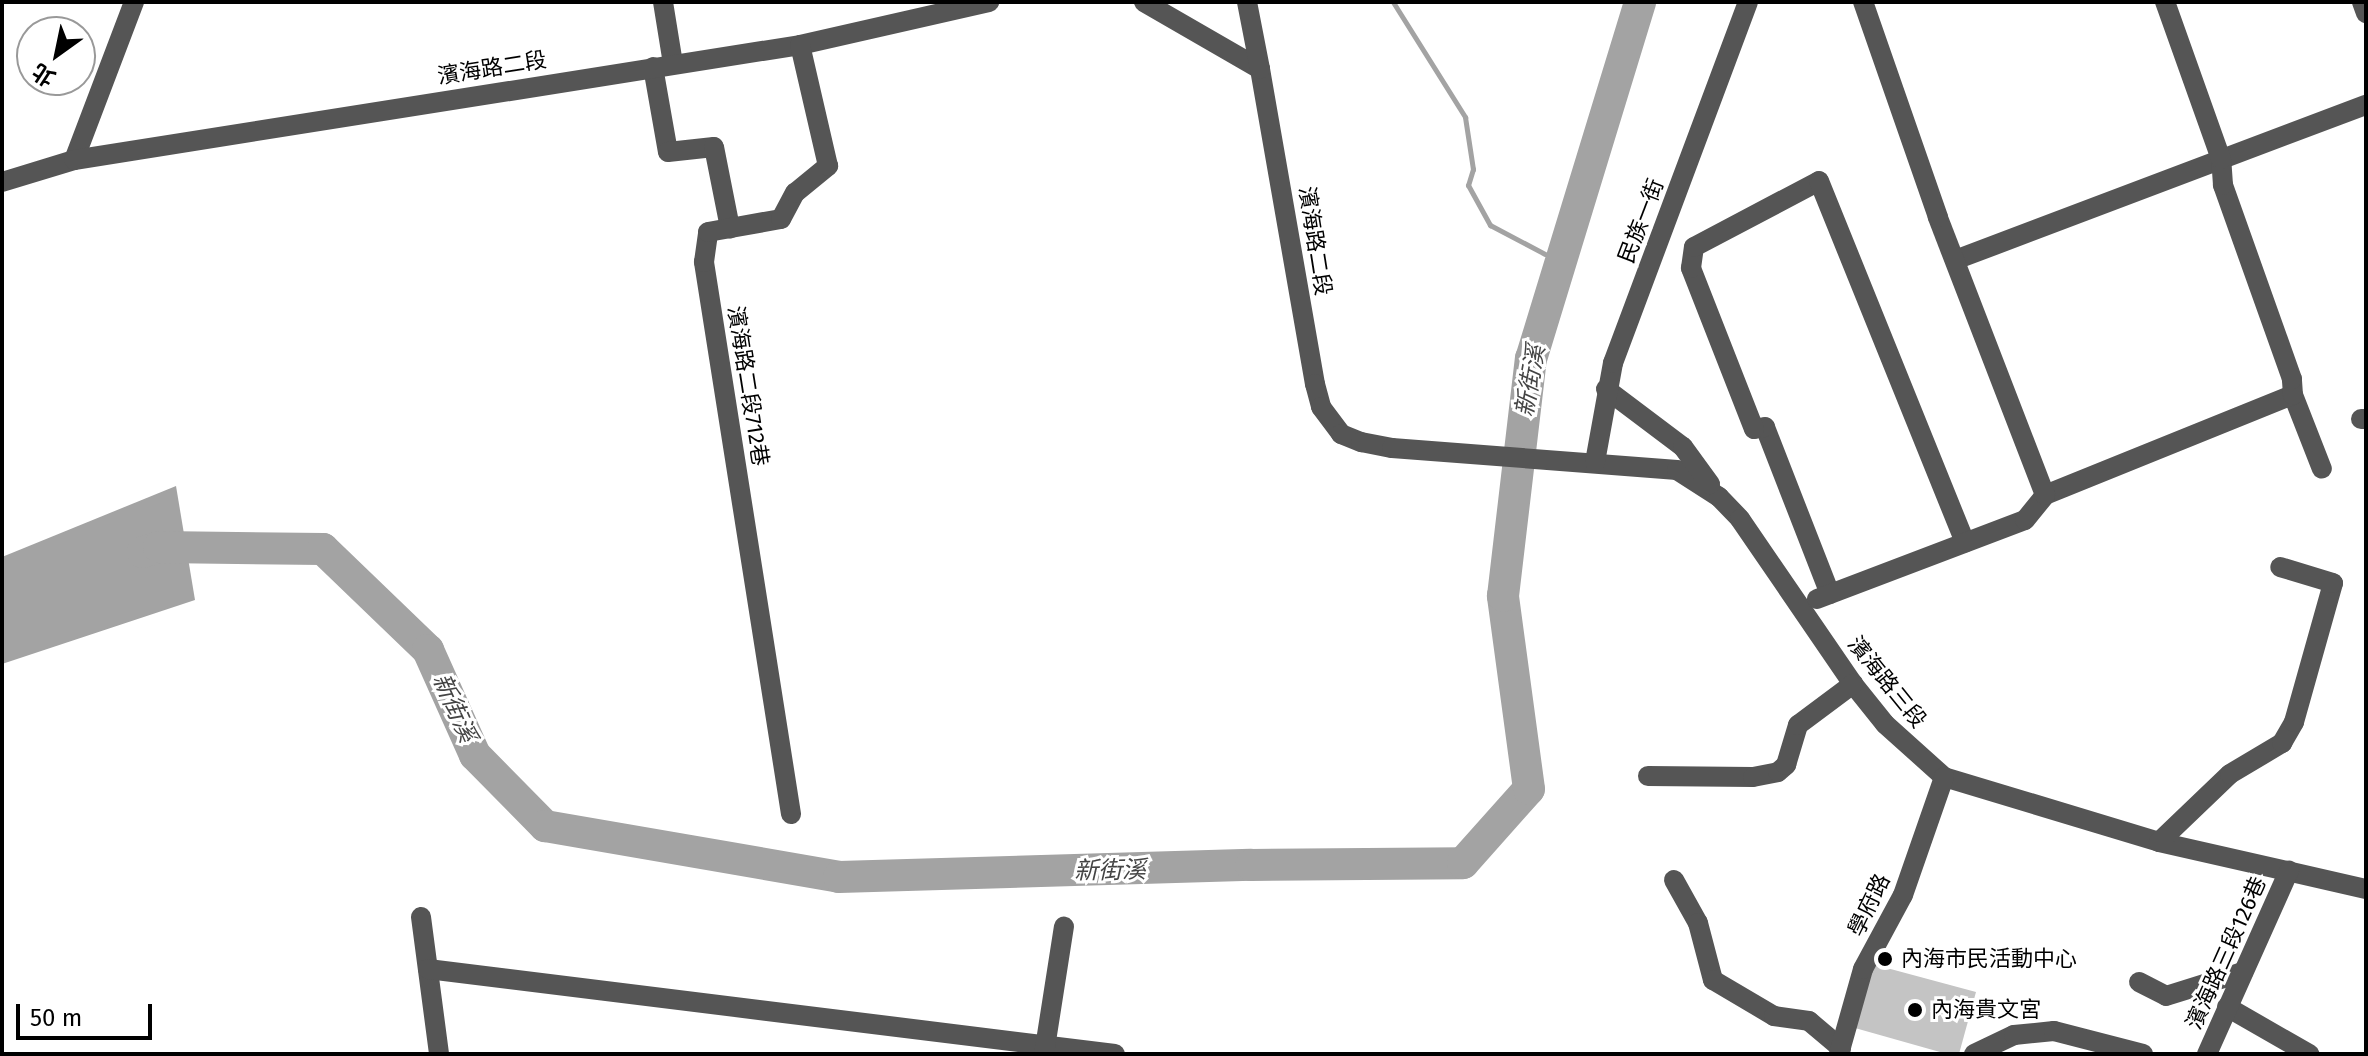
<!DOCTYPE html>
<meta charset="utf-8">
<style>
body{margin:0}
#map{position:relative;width:2368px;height:1056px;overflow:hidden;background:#fff;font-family:"Fira Sans","Noto Sans TC",sans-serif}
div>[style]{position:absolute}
.water>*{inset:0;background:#a3a3a3}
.stream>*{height:5px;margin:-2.5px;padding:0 2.5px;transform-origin:2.5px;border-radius:2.5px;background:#a3a3a3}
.river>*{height:32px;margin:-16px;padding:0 16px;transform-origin:16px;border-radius:16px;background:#a3a3a3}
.building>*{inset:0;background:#c4c4c4}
.minor>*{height:20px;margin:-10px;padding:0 10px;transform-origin:10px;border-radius:10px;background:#555}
.dots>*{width:22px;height:22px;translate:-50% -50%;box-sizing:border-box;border:4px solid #fff;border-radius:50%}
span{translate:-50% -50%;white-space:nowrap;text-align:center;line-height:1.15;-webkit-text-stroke:6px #fff;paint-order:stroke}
.street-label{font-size:22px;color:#000}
.poi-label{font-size:22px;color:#000}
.left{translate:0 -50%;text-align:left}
.water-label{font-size:24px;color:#444;font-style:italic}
.frame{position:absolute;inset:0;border:4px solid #000;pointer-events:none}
.north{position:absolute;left:16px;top:16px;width:80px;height:80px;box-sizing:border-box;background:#fff;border:2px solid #999;border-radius:50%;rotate:213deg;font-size:22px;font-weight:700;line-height:32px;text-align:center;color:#000}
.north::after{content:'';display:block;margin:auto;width:28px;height:36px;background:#000;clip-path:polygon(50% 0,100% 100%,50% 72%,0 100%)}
.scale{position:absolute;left:16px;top:1004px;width:136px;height:36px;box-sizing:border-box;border:4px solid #000;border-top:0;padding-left:10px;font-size:24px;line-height:28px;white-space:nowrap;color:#000;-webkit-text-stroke:6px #fff;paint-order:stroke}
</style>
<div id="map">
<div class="water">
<div style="clip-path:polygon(176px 486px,195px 600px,2px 664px,2px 557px)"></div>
</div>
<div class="stream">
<div style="left:1393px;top:2px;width:136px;rotate:57.9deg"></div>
<div style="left:1465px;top:117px;width:53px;rotate:81.3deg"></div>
<div style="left:1473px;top:169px;width:17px;rotate:107deg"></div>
<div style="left:1468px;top:185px;width:46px;rotate:61.2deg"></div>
<div style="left:1490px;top:225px;width:62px;rotate:27.8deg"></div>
</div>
<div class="river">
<div style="left:143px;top:552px;width:17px;rotate:-17deg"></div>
<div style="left:159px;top:547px;width:164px;rotate:0.7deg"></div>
<div style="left:323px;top:549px;width:146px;rotate:43.9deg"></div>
<div style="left:428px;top:650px;width:115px;rotate:65.9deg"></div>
<div style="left:475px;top:755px;width:100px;rotate:45.4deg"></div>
<div style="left:545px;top:826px;width:298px;rotate:9.8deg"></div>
<div style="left:839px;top:877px;width:412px;rotate:-1.7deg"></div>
<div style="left:1251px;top:865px;width:212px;rotate:-0.5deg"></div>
<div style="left:1463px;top:863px;width:99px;rotate:-48.3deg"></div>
<div style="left:1529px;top:789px;width:195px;rotate:-97.7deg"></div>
<div style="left:1503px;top:596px;width:239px;rotate:-83.3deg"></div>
<div style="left:1531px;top:359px;width:373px;rotate:-73deg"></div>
</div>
<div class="building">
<div style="clip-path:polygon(1872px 964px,1976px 992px,1959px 1054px,1947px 1054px,1855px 1028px)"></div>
</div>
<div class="minor">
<div style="left:663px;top:2px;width:63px;rotate:80.8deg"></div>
<div style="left:1144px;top:2px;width:134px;rotate:30deg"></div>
<div style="left:1260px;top:69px;width:320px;rotate:80.1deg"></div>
<div style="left:1315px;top:384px;width:24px;rotate:75deg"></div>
<div style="left:1321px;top:407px;width:34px;rotate:53deg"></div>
<div style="left:1341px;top:434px;width:22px;rotate:22deg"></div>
<div style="left:1361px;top:442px;width:32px;rotate:11deg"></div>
<div style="left:1392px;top:448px;width:286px;rotate:4.4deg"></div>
<div style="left:1677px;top:470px;width:50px;rotate:32.7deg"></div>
<div style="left:1719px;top:497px;width:30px;rotate:46deg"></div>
<div style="left:1740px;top:519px;width:200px;rotate:55.6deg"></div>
<div style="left:1853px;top:684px;width:51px;rotate:51.3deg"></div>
<div style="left:1885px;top:724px;width:79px;rotate:41.9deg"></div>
<div style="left:1944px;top:777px;width:225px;rotate:16.8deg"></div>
<div style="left:2159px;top:842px;width:212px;rotate:12.8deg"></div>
<div style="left:1247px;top:2px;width:68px;rotate:79deg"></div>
<div style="left:2362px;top:2px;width:12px;rotate:70deg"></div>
<div style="left:653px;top:67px;width:86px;rotate:80deg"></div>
<div style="left:668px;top:152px;width:46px;rotate:-6.2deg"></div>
<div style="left:714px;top:147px;width:83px;rotate:78.8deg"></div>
<div style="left:74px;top:160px;width:169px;rotate:-69.2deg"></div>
<div style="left:2px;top:182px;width:75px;rotate:-17deg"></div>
<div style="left:74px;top:160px;width:735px;rotate:-9deg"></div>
<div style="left:800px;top:45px;width:194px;rotate:-12.8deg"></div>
<div style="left:1955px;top:260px;width:439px;rotate:-20.7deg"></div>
<div style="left:1606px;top:389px;width:96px;rotate:37deg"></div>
<div style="left:1683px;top:447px;width:46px;rotate:53.9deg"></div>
<div style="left:2293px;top:395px;width:79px;rotate:68.6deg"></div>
<div style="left:2361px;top:419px;width:5px"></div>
<div style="left:1595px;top:462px;width:101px;rotate:-79.7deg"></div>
<div style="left:1613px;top:363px;width:385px;rotate:-69.5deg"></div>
<div style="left:2045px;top:495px;width:267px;rotate:-22deg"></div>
<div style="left:2293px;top:395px;width:16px;rotate:-94deg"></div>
<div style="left:2292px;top:379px;width:206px;rotate:-109.6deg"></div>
<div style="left:2223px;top:185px;width:26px;rotate:-94deg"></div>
<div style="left:2221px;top:159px;width:167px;rotate:-109.6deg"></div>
<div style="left:1830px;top:594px;width:179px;rotate:-111.3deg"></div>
<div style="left:1765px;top:427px;width:11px;rotate:170deg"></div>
<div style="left:1754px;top:429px;width:173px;rotate:-111.4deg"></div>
<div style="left:1691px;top:268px;width:21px;rotate:-82deg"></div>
<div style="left:1694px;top:247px;width:141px;rotate:-27.8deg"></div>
<div style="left:1819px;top:181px;width:390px;rotate:68deg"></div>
<div style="left:1817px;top:599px;width:222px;rotate:-20.8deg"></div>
<div style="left:2025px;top:520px;width:32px;rotate:-51deg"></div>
<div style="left:2045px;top:495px;width:298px;rotate:-111.1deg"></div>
<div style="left:1938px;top:217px;width:228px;rotate:-109.2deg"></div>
<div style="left:1648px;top:776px;width:105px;rotate:0.5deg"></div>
<div style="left:1753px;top:777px;width:25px;rotate:-11deg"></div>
<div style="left:1778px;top:772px;width:11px;rotate:-41deg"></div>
<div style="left:1786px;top:765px;width:42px;rotate:-73.3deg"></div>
<div style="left:1798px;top:725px;width:69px;rotate:-36.7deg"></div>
<div style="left:791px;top:814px;width:559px;rotate:-98.96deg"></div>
<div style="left:704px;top:262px;width:30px;rotate:-82deg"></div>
<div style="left:708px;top:232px;width:74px;rotate:-10.1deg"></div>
<div style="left:781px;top:219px;width:30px;rotate:-62deg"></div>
<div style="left:795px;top:193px;width:43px;rotate:-39.3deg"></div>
<div style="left:828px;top:166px;width:124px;rotate:-103deg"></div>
<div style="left:2159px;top:842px;width:98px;rotate:-43.8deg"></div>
<div style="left:2230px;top:774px;width:61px;rotate:-30.8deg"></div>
<div style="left:2282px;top:743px;width:24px;rotate:-60deg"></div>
<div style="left:2294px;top:722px;width:144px;rotate:-74.3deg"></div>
<div style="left:2333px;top:583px;width:55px;rotate:-163.2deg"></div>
<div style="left:1674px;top:880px;width:49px;rotate:60.8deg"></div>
<div style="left:1698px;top:923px;width:59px;rotate:75.3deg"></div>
<div style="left:1713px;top:980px;width:71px;rotate:30.5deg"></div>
<div style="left:1774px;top:1016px;width:35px;rotate:8deg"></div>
<div style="left:1809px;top:1021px;width:42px;rotate:40.2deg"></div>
<div style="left:421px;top:917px;width:138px;rotate:82.5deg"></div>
<div style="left:428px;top:969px;width:692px;rotate:7.05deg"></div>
<div style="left:2139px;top:982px;width:30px;rotate:27deg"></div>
<div style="left:2166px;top:996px;width:81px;rotate:-17.3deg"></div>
<div style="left:2227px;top:1007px;width:95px;rotate:29.8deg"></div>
<div style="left:1044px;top:1054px;width:129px;rotate:-81.1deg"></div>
<div style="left:1839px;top:1054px;width:88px;rotate:-74.2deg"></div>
<div style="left:1863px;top:969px;width:84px;rotate:-61.6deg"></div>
<div style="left:1903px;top:895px;width:125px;rotate:-70.8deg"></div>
<div style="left:1974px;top:1054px;width:44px;rotate:-25.4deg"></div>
<div style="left:2014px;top:1035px;width:40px;rotate:-5.7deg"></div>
<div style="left:2054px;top:1031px;width:92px;rotate:14.5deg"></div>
<div style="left:2207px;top:1054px;width:201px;rotate:-65.9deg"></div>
</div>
<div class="dots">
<div style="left:1885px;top:959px;background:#000"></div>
<div style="left:1915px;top:1010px;background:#000"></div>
</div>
<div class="street-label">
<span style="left:492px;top:68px;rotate:-9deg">濱海路二段</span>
<span style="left:1641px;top:221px;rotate:-69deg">民族一街</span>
<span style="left:1315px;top:241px;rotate:81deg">濱海路二段</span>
<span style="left:748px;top:386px;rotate:81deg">濱海路二段712巷</span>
<span style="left:1887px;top:682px;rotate:51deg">濱海路三段</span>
<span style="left:1869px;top:905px;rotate:-64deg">學府路</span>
<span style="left:2226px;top:953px;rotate:-66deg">濱海路三段126巷</span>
</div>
<div class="poi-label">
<span class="left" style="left:1901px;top:959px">內海市民活動中心</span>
<span class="left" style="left:1931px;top:1010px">內海貴文宮</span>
</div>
<div class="water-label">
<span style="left:1531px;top:381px;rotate:-80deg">新街溪</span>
<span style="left:454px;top:708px;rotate:66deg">新街溪</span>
<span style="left:1110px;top:871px;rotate:-1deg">新街溪</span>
</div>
<div class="frame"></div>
<div class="north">北</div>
<div class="scale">50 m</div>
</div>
